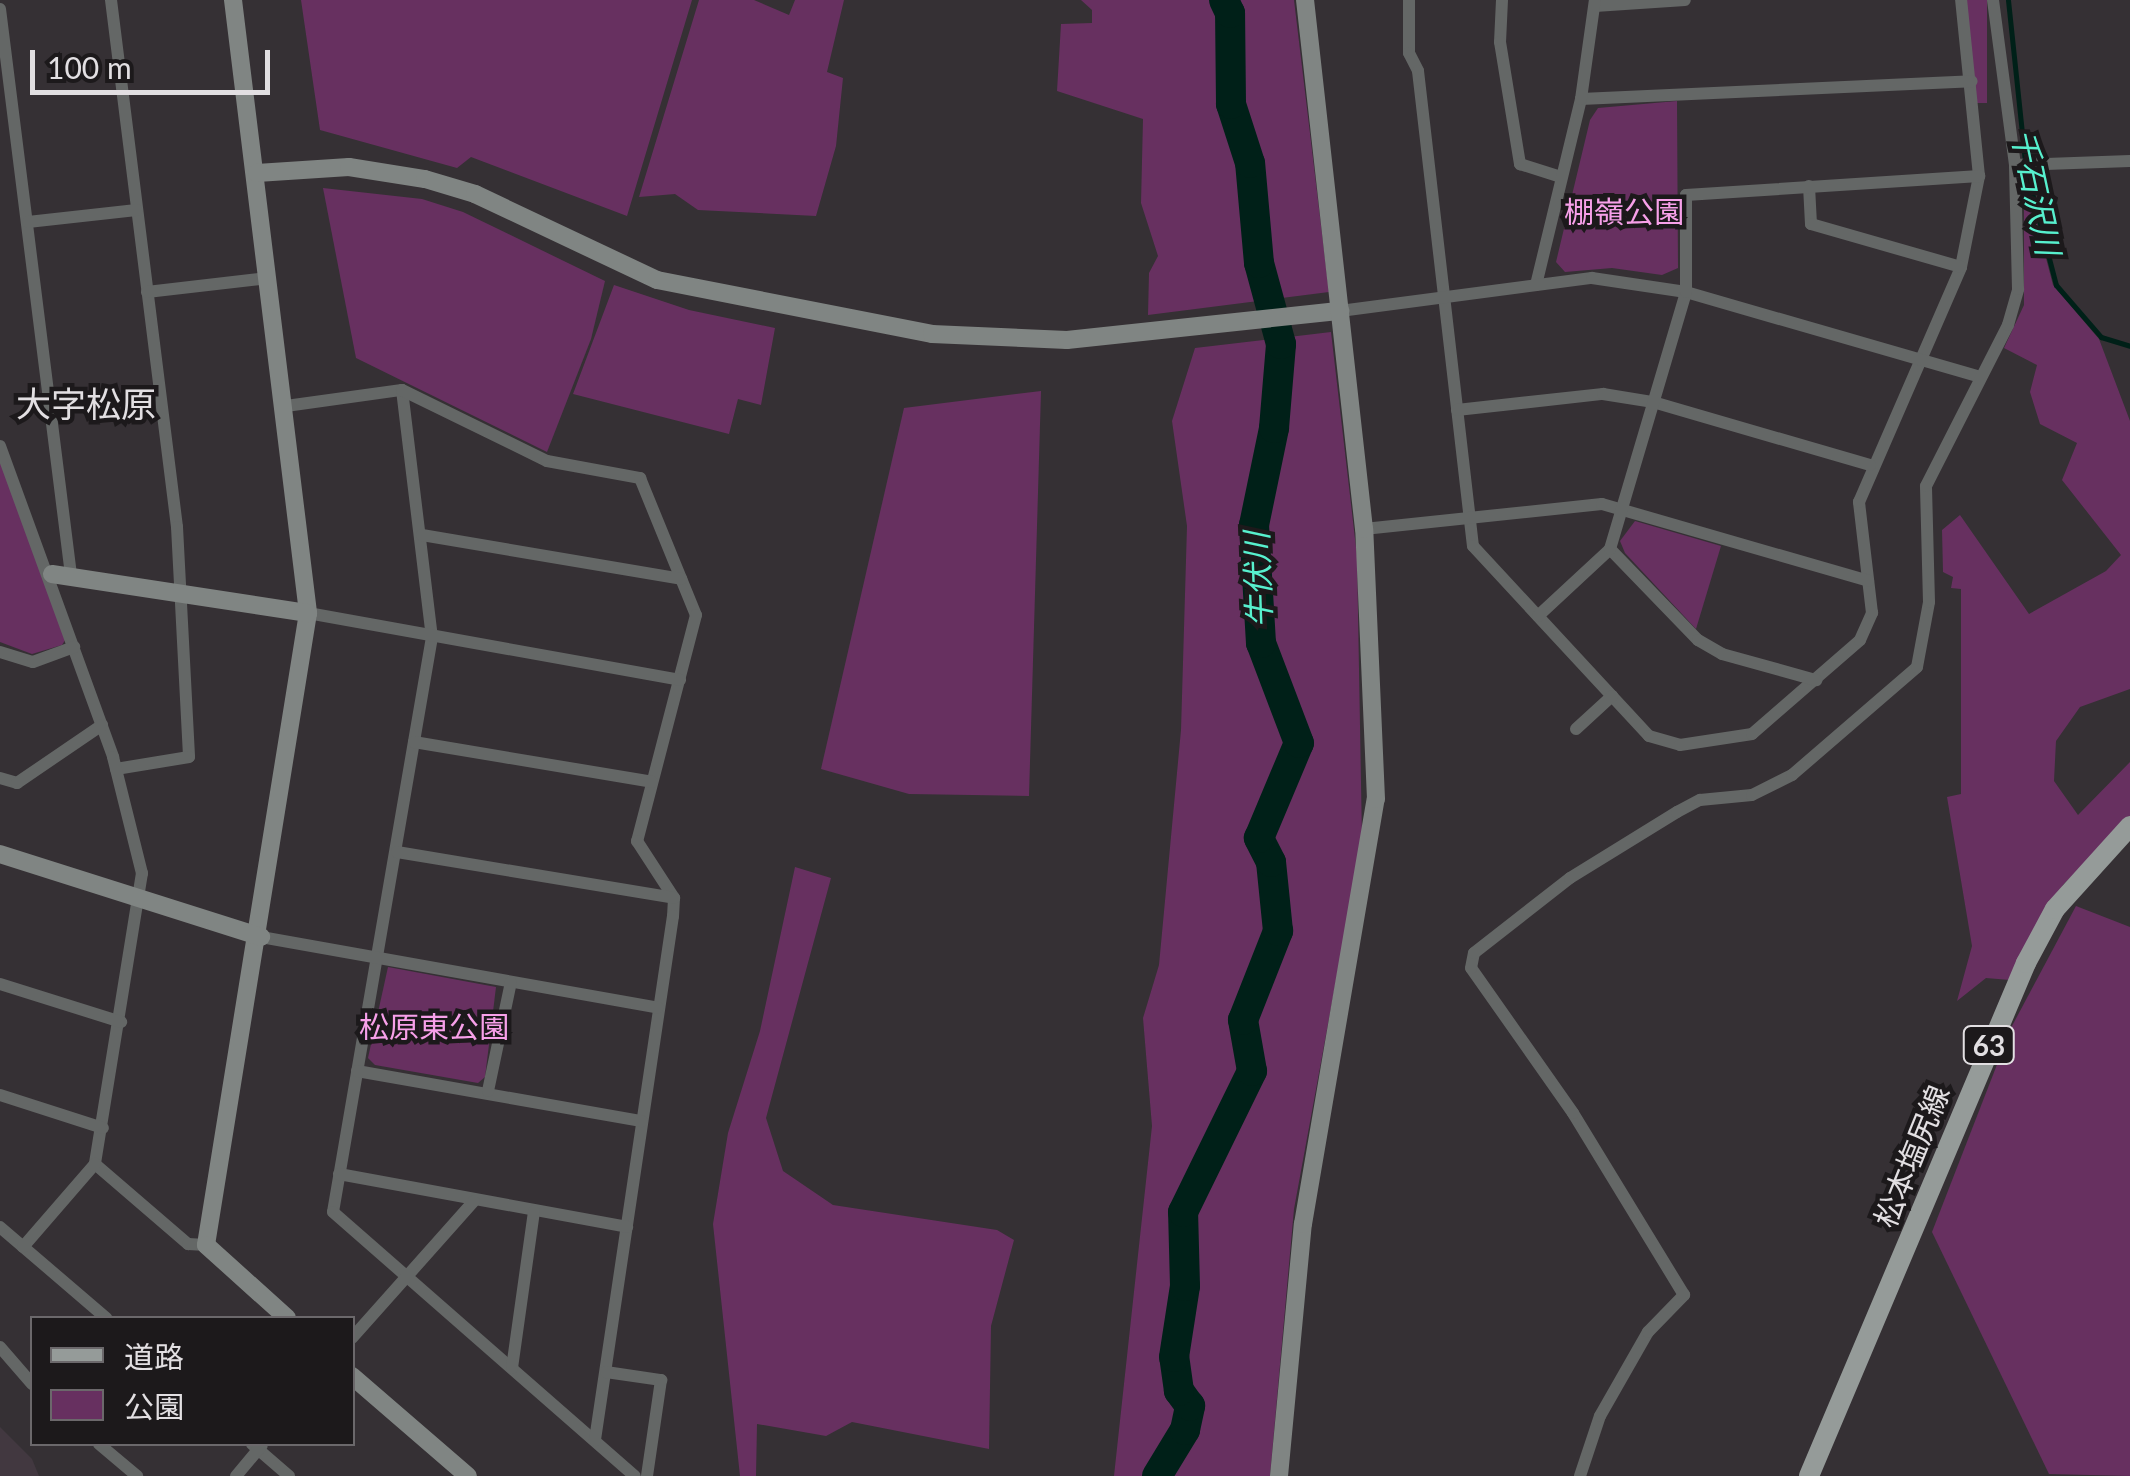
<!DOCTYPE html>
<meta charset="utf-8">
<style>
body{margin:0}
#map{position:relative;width:2130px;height:1476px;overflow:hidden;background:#353034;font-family:Lato,"Noto Sans JP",sans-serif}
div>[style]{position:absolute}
.built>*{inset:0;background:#423840}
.green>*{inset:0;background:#673060;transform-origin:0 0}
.stream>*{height:5px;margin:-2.5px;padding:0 2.5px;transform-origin:2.5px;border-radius:2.5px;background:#002018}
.river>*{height:30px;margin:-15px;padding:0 15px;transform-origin:15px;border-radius:15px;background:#002018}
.street>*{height:12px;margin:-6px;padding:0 6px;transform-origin:6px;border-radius:6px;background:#646766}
.secondary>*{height:18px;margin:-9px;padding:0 9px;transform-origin:9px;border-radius:9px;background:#808583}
.primary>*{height:20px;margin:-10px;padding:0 10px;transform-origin:10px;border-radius:10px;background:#959b99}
span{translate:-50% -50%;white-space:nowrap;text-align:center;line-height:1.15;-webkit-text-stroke:9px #1c191b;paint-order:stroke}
.shield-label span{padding:2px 8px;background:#1c191b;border:2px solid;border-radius:8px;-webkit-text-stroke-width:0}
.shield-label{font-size:28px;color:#e2dfe2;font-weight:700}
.park-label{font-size:30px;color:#f7a0e9}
.street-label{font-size:30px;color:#e2dfe2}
.water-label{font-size:32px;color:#57f0ce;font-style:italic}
.quarter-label{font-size:35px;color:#e2dfe2}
.legend{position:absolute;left:30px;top:1316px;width:325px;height:130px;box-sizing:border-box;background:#1c191b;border:2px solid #6b686b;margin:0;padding:12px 18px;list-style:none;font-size:30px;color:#e2dfe2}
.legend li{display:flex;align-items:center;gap:20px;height:50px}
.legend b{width:50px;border:2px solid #6b686b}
.scale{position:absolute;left:30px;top:50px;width:240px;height:45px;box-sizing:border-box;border:5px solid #e2dfe2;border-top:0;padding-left:12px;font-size:30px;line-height:35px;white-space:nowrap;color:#e2dfe2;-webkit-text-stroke:8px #1c191b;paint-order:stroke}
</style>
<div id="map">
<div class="built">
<div style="clip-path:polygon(0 1427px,32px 1459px,39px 1476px,0 1476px)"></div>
</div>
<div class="green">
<div style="clip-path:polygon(301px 0,692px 0,627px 216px,471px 157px,457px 168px,320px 130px)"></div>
<div style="clip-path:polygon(699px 0,754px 0,789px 15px,795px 0,844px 0,827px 72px,843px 78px,836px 146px,816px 216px,698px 210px,675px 194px,639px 197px)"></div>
<div style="clip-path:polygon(1081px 0,1294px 0,1329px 292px,1148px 315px,1149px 273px,1158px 256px,1141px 203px,1143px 119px,1057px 91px,1061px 24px,1092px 23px,1092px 10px)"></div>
<div style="left:1967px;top:0;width:20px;height:103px"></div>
<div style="clip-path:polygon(1677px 101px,1678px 268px,1662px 275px,1612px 268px,1565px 272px,1556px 262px,1590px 120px,1598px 108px)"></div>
<div style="clip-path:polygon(2024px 174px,2053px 285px,2099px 339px,2130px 421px,2130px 689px,2080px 707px,2056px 741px,2054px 781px,2078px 815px,2130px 762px,2130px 816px,2063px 885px,2010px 980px,1986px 978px,1957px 1001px,1972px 946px,1947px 797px,1961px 794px,1961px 589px,1951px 588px,1953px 577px,1943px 572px,1942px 530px,1960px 515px,2029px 614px,2106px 571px,2121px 555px,2062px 480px,2077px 443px,2040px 424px,2030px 392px,2037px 365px,2004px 348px,2024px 305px)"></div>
<div style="clip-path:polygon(323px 188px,422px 199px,463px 212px,605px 281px,591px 339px,547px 452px,356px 358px)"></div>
<div style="clip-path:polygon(614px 285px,689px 310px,775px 328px,761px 405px,738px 399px,729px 434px,573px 394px)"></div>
<div style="clip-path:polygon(1331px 332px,1357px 556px,1362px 839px,1294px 1209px,1270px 1476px,1114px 1476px,1152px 1126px,1143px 1018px,1159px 965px,1181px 730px,1187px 526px,1172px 421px,1195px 348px)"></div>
<div style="clip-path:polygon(1041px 391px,1029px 796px,909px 794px,821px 769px,904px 408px)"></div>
<div style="clip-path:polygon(0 455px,67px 637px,62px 645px,32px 654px,0 642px)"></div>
<div style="clip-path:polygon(1635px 521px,1721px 546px,1696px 629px,1625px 553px,1620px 541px)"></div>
<div style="clip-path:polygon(795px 867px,831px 878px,766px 1118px,783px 1171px,833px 1205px,997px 1230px,1014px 1240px,991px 1326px,989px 1449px,852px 1422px,826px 1436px,757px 1424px,756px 1476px,740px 1476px,713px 1224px,728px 1133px,760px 1031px)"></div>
<div style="clip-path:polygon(2076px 906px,2130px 927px,2130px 1476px,2049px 1474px,1932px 1232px,2012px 1026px)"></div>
<div style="clip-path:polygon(388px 967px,496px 987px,485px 1077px,478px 1083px,375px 1065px,368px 1058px)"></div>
</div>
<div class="stream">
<div style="left:2008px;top:0;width:171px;rotate:84deg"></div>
<div style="left:2026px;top:170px;width:119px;rotate:75.4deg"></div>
<div style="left:2056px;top:285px;width:69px;rotate:49.1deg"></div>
<div style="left:2101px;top:337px;width:30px;rotate:17deg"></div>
</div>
<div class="river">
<div style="left:1157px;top:1476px;width:54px;rotate:-58.7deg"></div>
<div style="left:1185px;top:1430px;width:25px;rotate:-78deg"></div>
<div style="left:1190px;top:1406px;width:19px;rotate:-126deg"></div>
<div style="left:1179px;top:1391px;width:34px;rotate:-98deg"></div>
<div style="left:1174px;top:1357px;width:72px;rotate:-81.2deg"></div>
<div style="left:1185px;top:1286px;width:74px;rotate:-91.5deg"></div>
<div style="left:1183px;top:1212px;width:157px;rotate:-63.9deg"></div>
<div style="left:1252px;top:1071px;width:52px;rotate:-100deg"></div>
<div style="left:1243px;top:1020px;width:96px;rotate:-68.5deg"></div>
<div style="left:1278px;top:931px;width:69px;rotate:-95.8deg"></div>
<div style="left:1271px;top:862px;width:27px;rotate:-117deg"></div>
<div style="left:1259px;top:838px;width:103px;rotate:-67.2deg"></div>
<div style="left:1299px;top:743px;width:107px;rotate:-110.8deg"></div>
<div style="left:1261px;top:643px;width:118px;rotate:-93.4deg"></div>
<div style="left:1254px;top:525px;width:99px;rotate:-78.3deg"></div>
<div style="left:1274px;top:428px;width:84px;rotate:-85.2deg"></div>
<div style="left:1281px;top:344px;width:84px;rotate:-105.2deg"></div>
<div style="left:1259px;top:263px;width:100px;rotate:-95.1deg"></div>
<div style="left:1250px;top:163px;width:62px;rotate:-107.9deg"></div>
<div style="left:1231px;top:104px;width:91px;rotate:-90.6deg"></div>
<div style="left:1230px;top:13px;width:14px;rotate:-115deg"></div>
</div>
<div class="street">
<div style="left:111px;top:0;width:531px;rotate:82.86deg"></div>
<div style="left:177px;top:527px;width:230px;rotate:87deg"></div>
<div style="left:189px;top:757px;width:74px;rotate:170.7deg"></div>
<div style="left:1409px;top:0;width:53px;rotate:90deg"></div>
<div style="left:1409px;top:53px;width:20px;rotate:63deg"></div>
<div style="left:1418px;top:71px;width:478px;rotate:83.4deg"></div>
<div style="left:1473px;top:546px;width:259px;rotate:47.2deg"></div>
<div style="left:1649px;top:736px;width:32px;rotate:16deg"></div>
<div style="left:1680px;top:745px;width:73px;rotate:-8.7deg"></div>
<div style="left:1752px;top:734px;width:143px;rotate:-41deg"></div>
<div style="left:1860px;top:640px;width:30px;rotate:-66deg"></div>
<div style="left:1872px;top:613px;width:112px;rotate:-96.7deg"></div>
<div style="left:1859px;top:502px;width:256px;rotate:-66.5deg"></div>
<div style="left:1961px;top:267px;width:93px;rotate:-78.8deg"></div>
<div style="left:1979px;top:176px;width:177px;rotate:-95.8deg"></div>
<div style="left:1502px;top:0;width:42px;rotate:92.7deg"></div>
<div style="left:1500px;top:42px;width:124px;rotate:80.7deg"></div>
<div style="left:1520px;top:164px;width:43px;rotate:17.6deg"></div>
<div style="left:1595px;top:6px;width:90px;rotate:-3.8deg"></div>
<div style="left:0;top:9px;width:570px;rotate:82.85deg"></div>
<div style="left:1581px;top:99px;width:391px;rotate:-2.6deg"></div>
<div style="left:2015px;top:165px;width:115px;rotate:-2deg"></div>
<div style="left:1809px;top:186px;width:38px;rotate:87deg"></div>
<div style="left:1811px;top:224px;width:156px;rotate:16deg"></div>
<div style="left:28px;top:222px;width:109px;rotate:-6.3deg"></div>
<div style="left:1536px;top:285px;width:191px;rotate:-76.4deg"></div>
<div style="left:1581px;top:99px;width:100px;rotate:-82deg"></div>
<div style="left:147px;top:292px;width:122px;rotate:-6.6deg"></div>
<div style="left:1340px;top:311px;width:254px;rotate:-7.5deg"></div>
<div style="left:1592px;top:278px;width:95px;rotate:8.5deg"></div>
<div style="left:1686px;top:292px;width:303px;rotate:16.1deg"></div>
<div style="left:402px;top:390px;width:249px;rotate:83.1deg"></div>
<div style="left:432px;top:637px;width:583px;rotate:99.77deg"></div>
<div style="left:333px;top:1212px;width:401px;rotate:41.2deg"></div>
<div style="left:286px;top:406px;width:117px;rotate:-7.9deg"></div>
<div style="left:402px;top:390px;width:161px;rotate:26.1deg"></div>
<div style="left:547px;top:461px;width:95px;rotate:10.4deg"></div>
<div style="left:640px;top:478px;width:148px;rotate:67.8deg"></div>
<div style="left:696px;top:615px;width:234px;rotate:104.6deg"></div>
<div style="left:637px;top:841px;width:68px;rotate:57deg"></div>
<div style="left:674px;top:898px;width:18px;rotate:93deg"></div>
<div style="left:673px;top:916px;width:530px;rotate:98.47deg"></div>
<div style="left:1457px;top:410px;width:147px;rotate:-6.3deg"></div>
<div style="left:1603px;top:394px;width:51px;rotate:9.1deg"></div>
<div style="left:1653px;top:402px;width:226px;rotate:16.2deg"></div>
<div style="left:0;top:446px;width:331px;rotate:70deg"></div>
<div style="left:113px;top:757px;width:120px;rotate:76deg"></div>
<div style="left:142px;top:873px;width:295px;rotate:99.2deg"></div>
<div style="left:95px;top:1164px;width:123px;rotate:40.7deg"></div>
<div style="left:188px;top:1244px;width:18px;rotate:3deg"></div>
<div style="left:1364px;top:529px;width:239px;rotate:-6deg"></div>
<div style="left:1602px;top:504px;width:277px;rotate:16.1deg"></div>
<div style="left:422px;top:535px;width:263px;rotate:9.6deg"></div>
<div style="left:1610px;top:549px;width:127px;rotate:46deg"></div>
<div style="left:1698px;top:640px;width:28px;rotate:30deg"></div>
<div style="left:1722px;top:654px;width:98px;rotate:15.5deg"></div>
<div style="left:308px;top:613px;width:378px;rotate:10.2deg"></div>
<div style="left:1538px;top:616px;width:98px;rotate:-42.9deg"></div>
<div style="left:1610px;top:549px;width:268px;rotate:-73.5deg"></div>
<div style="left:1686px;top:292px;width:97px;rotate:-90deg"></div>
<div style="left:1686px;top:195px;width:294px;rotate:-3.7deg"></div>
<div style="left:0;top:652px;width:34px;rotate:17deg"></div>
<div style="left:33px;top:662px;width:44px;rotate:-20.1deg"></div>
<div style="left:1576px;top:729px;width:49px;rotate:-42.5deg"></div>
<div style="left:414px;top:742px;width:241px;rotate:9.5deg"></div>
<div style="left:0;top:778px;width:18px;rotate:16deg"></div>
<div style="left:17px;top:783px;width:103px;rotate:-34.3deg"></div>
<div style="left:397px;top:852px;width:281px;rotate:9.4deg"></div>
<div style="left:261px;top:937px;width:403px;rotate:10.1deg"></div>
<div style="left:0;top:984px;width:127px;rotate:17.4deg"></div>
<div style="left:357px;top:1071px;width:289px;rotate:10deg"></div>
<div style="left:488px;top:1091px;width:111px;rotate:-78.1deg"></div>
<div style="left:0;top:1095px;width:108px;rotate:17.8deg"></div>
<div style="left:339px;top:1174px;width:293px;rotate:10.4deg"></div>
<div style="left:0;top:1227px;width:140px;rotate:40.6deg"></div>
<div style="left:23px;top:1247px;width:110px;rotate:-49.1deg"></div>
<div style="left:352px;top:1338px;width:183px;rotate:-48.3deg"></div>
<div style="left:0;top:1347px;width:49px;rotate:49.1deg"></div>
<div style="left:512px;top:1368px;width:158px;rotate:-82deg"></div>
<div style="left:606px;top:1372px;width:56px;rotate:8.3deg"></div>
<div style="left:661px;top:1380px;width:97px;rotate:98.3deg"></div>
<div style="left:99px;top:1444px;width:50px;rotate:40.1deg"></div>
<div style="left:252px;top:1444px;width:49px;rotate:40.9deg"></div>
<div style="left:236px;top:1476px;width:40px;rotate:-50deg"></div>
<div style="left:1580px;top:1476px;width:63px;rotate:-71.6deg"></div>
<div style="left:1600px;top:1416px;width:97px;rotate:-60.3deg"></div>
<div style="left:1648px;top:1332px;width:52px;rotate:-45.8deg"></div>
<div style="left:1684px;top:1295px;width:213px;rotate:-121.4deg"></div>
<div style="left:1573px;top:1113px;width:177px;rotate:-125.1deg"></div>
<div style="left:1471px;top:968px;width:15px;rotate:-79deg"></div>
<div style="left:1474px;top:953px;width:122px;rotate:-38deg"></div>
<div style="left:1570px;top:878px;width:126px;rotate:-31.7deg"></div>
<div style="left:1677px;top:812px;width:26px;rotate:-28deg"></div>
<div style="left:1700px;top:800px;width:52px;rotate:-5.5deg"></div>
<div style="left:1752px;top:795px;width:45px;rotate:-26.6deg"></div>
<div style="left:1792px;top:775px;width:165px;rotate:-40.8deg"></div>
<div style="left:1917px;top:667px;width:66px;rotate:-79.5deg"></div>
<div style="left:1929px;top:602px;width:116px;rotate:-91.5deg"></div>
<div style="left:1926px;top:486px;width:181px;rotate:-63deg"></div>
<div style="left:2008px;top:325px;width:37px;rotate:-74deg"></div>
<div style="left:2018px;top:289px;width:124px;rotate:-91.4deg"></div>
<div style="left:2015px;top:165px;width:166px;rotate:-97.6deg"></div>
</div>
<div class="secondary">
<div style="left:233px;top:0;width:618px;rotate:83.02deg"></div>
<div style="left:308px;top:613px;width:640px;rotate:99.17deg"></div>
<div style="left:206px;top:1245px;width:109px;rotate:42deg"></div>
<div style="left:257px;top:173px;width:92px;rotate:-3.7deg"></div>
<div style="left:349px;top:167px;width:77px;rotate:9deg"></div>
<div style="left:425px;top:179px;width:52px;rotate:16.7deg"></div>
<div style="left:475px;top:194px;width:201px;rotate:25.3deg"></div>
<div style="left:657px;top:280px;width:280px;rotate:11.1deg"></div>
<div style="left:932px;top:334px;width:135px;rotate:2.5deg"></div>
<div style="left:1067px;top:340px;width:275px;rotate:-6.1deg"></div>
<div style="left:52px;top:574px;width:259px;rotate:8.7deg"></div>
<div style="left:0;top:854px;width:274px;rotate:17.6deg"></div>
<div style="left:352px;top:1376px;width:153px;rotate:40.8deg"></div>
<div style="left:1279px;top:1476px;width:253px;rotate:-84.6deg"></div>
<div style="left:1303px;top:1224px;width:431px;rotate:-80.3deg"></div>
<div style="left:1376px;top:799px;width:270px;rotate:-92.5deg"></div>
<div style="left:1364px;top:529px;width:532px;rotate:-96.36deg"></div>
</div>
<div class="primary">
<div style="left:1809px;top:1476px;width:557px;rotate:-67.07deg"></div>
<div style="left:2026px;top:963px;width:61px;rotate:-61.8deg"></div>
<div style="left:2055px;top:909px;width:112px;rotate:-47.9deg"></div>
</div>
<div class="shield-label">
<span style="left:1989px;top:1045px">63</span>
</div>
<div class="park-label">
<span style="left:1624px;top:211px">棚嶺公園</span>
<span style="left:434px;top:1026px">松原東公園</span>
</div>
<div class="street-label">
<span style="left:1911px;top:1156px;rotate:-68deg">松本塩尻線</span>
</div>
<div class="water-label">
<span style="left:2036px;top:192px;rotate:78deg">千石沢川</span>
<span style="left:1258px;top:580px;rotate:-92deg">牛伏川</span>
</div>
<div class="quarter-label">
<span style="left:86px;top:403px">大字松原</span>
</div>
<ul class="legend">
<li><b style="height:12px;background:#959b99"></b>道路</li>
<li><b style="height:28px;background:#673060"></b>公園</li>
</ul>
<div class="scale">100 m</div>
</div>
